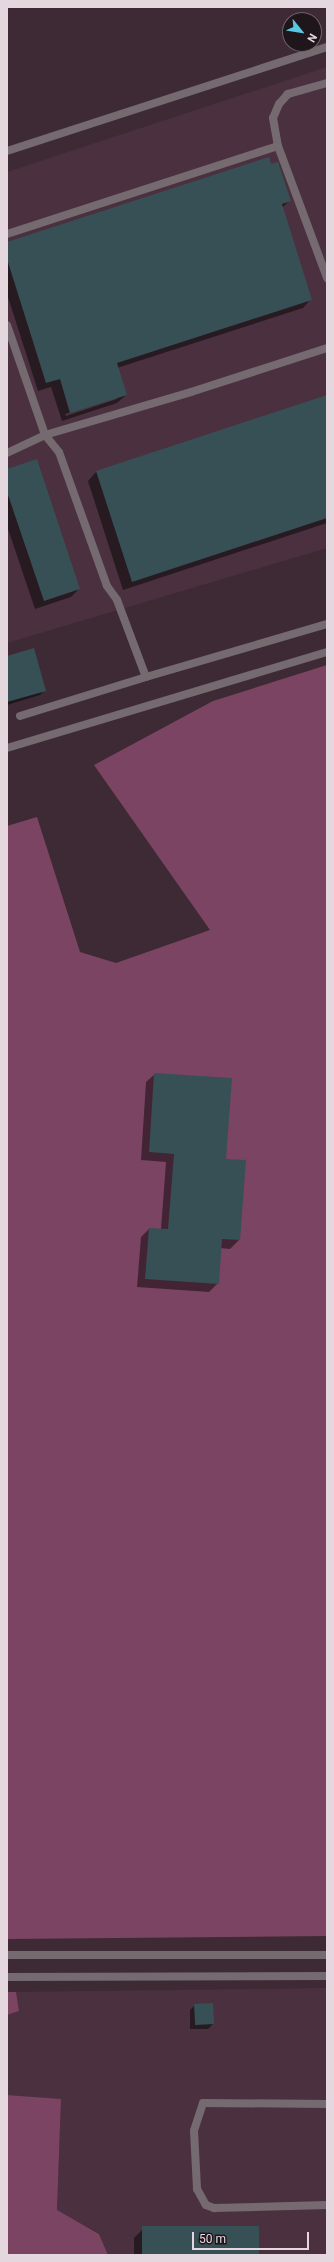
<!DOCTYPE html>
<style>
body{margin:0}
#map{position:relative;width:334px;height:2262px;overflow:hidden;background:#3e2a34;font-family:Roboto,sans-serif}
div>[style]{position:absolute}
.built>*{inset:0;background:#4b313f}
.forest>*{inset:0;background:#7c4463}
.shadow>*{inset:0;background:#0007}
.building>*{inset:0;background:#365056;transform-origin:0 0}
.lane>*{height:8px;margin:-4px;padding:0 4px;transform-origin:4px;border-radius:4px;background:#756a6f}
.street>*{height:8px;margin:-4px;padding:0 4px;transform-origin:4px;border-radius:4px;background:#756a6f}
span{translate:-50% -50%;white-space:nowrap;text-align:center;line-height:1.15;-webkit-text-stroke:3px #1f161b;paint-order:stroke}
.frame{position:absolute;inset:0;border:8px solid #e4d7dd;pointer-events:none}
.north{position:absolute;left:282px;top:12px;width:40px;height:40px;box-sizing:border-box;background:#1f161b;border:1px solid #6e6369;border-radius:50%;rotate:120deg;font-size:11px;font-weight:700;line-height:16px;text-align:center;color:#e4d7dd}
.north::after{content:'';display:block;margin:auto;width:14px;height:18px;background:#57c9e2;clip-path:polygon(50% 0,100% 100%,50% 72%,0 100%)}
.scale{position:absolute;left:192px;top:2232px;width:117px;height:18px;box-sizing:border-box;border:2px solid #e4d7dd;border-top:0;padding-left:5px;font-size:12px;line-height:14px;white-space:nowrap;color:#e4d7dd;-webkit-text-stroke:3px #1f161b;paint-order:stroke}
</style>
<div id="map">
<div class="built">
<div style="clip-path:polygon(327px 67px,327px 548px,7px 643px,7px 172px)"></div>
<div style="clip-path:polygon(327px 1988px,327px 2255px,108px 2255px,99px 2233px,57px 2211px,61px 2099px,7px 2095px,7px 2015px,19px 2011px,16px 1992px)"></div>
</div>
<div class="forest">
<div style="clip-path:polygon(327px 665px,327px 1936px,7px 1939px,7px 826px,37px 817px,80px 952px,116px 963px,210px 930px,94px 765px,213px 701px)"></div>
<div style="clip-path:polygon(7px 1992px,16px 1992px,19px 2011px,7px 2015px)"></div>
<div style="clip-path:polygon(7px 2095px,61px 2099px,57px 2210px,99px 2234px,108px 2255px,7px 2255px)"></div>
</div>
<div class="shadow">
<div style="clip-path:polygon(evenodd,290px 200px,282px 208px,311px 299px,303px 308px,117px 368px,126px 395px,117px 403px,62px 421px,51px 387px,38px 391px,7px 294px,7px 243px,290px 200px,117px 397px,117px 399px,66px 416px,65px 414px,117px 397px)"></div>
<div style="clip-path:polygon(327px 396px,327px 523px,123px 590px,88px 481px,96px 472px)"></div>
<div style="clip-path:polygon(7px 470px,79px 589px,71px 597px,35px 609px,7px 526px)"></div>
<div style="clip-path:polygon(7px 657px,45px 690px,40px 695px,7px 705px)"></div>
<div style="clip-path:polygon(155px 1074px,225px 1160px,239px 1240px,230px 1249px,220px 1248px,218px 1283px,209px 1292px,137px 1287px,141px 1237px,149px 1229px,161px 1229px,166px 1162px,141px 1160px,146px 1082px)"></div>
<div style="clip-path:polygon(195px 2005px,213px 2024px,208px 2029px,190px 2029px,190px 2010px)"></div>
<div style="clip-path:polygon(142px 2230px,258px 2255px,134px 2255px,134px 2238px)"></div>
</div>
<div class="building">
<div style="clip-path:polygon(269px 157px,271px 164px,278px 162px,291px 201px,282px 204px,312px 300px,117px 363px,127px 395px,70px 413px,60px 379px,46px 383px,7px 259px,7px 242px)"></div>
<div style="clip-path:polygon(327px 395px,327px 518px,132px 582px,96px 471px)"></div>
<div style="clip-path:polygon(37px 459px,80px 589px,44px 601px,7px 492px,7px 469px)"></div>
<div style="clip-path:polygon(34px 648px,46px 691px,7px 702px,7px 656px)"></div>
<div style="clip-path:polygon(154px 1073px,232px 1078px,226px 1159px,246px 1160px,240px 1240px,222px 1239px,219px 1284px,145px 1279px,149px 1228px,168px 1229px,174px 1154px,149px 1152px)"></div>
<div style="left:213px;top:2003px;width:21px;height:19px;rotate:87deg"></div>
<div style="left:259px;top:2226px;width:29px;height:117px;rotate:90deg"></div>
</div>
<div class="lane">
<div style="left:327px;top:83px;width:41px;rotate:164.2deg"></div>
<div style="left:288px;top:94px;width:13px;rotate:132deg"></div>
<div style="left:279px;top:104px;width:15px;rotate:113deg"></div>
<div style="left:273px;top:118px;width:28px;rotate:80deg"></div>
<div style="left:278px;top:146px;width:141px;rotate:69.6deg"></div>
<div style="left:7px;top:234px;width:285px;rotate:-18deg"></div>
<div style="left:7px;top:325px;width:116px;rotate:70.9deg"></div>
<div style="left:45px;top:435px;width:22px;rotate:51deg"></div>
<div style="left:59px;top:452px;width:142px;rotate:70.3deg"></div>
<div style="left:107px;top:586px;width:17px;rotate:54deg"></div>
<div style="left:117px;top:600px;width:82px;rotate:69.4deg"></div>
<div style="left:146px;top:677px;width:189px;rotate:-16.3deg"></div>
<div style="left:7px;top:453px;width:42px;rotate:-25.3deg"></div>
<div style="left:45px;top:435px;width:152px;rotate:-16.4deg"></div>
<div style="left:191px;top:392px;width:143px;rotate:-17.9deg"></div>
<div style="left:20px;top:716px;width:132px;rotate:-17.2deg"></div>
<div style="left:7px;top:748px;width:334px;rotate:-16.7deg"></div>
<div style="left:7px;top:1955px;width:320px"></div>
<div style="left:7px;top:1977px;width:320px;rotate:-0.2deg"></div>
<div style="left:327px;top:2104px;width:124px;rotate:-179.5deg"></div>
<div style="left:203px;top:2103px;width:29px;rotate:108deg"></div>
<div style="left:194px;top:2131px;width:58px;rotate:87deg"></div>
<div style="left:197px;top:2189px;width:18px;rotate:61deg"></div>
<div style="left:206px;top:2205px;width:9px;rotate:21deg"></div>
<div style="left:214px;top:2208px;width:113px;rotate:-1.5deg"></div>
</div>
<div class="street">
<div style="left:7px;top:151px;width:336px;rotate:-18deg"></div>
</div>
<div class="frame"></div>
<div class="north">N</div>
<div class="scale">50 m</div>
</div>
